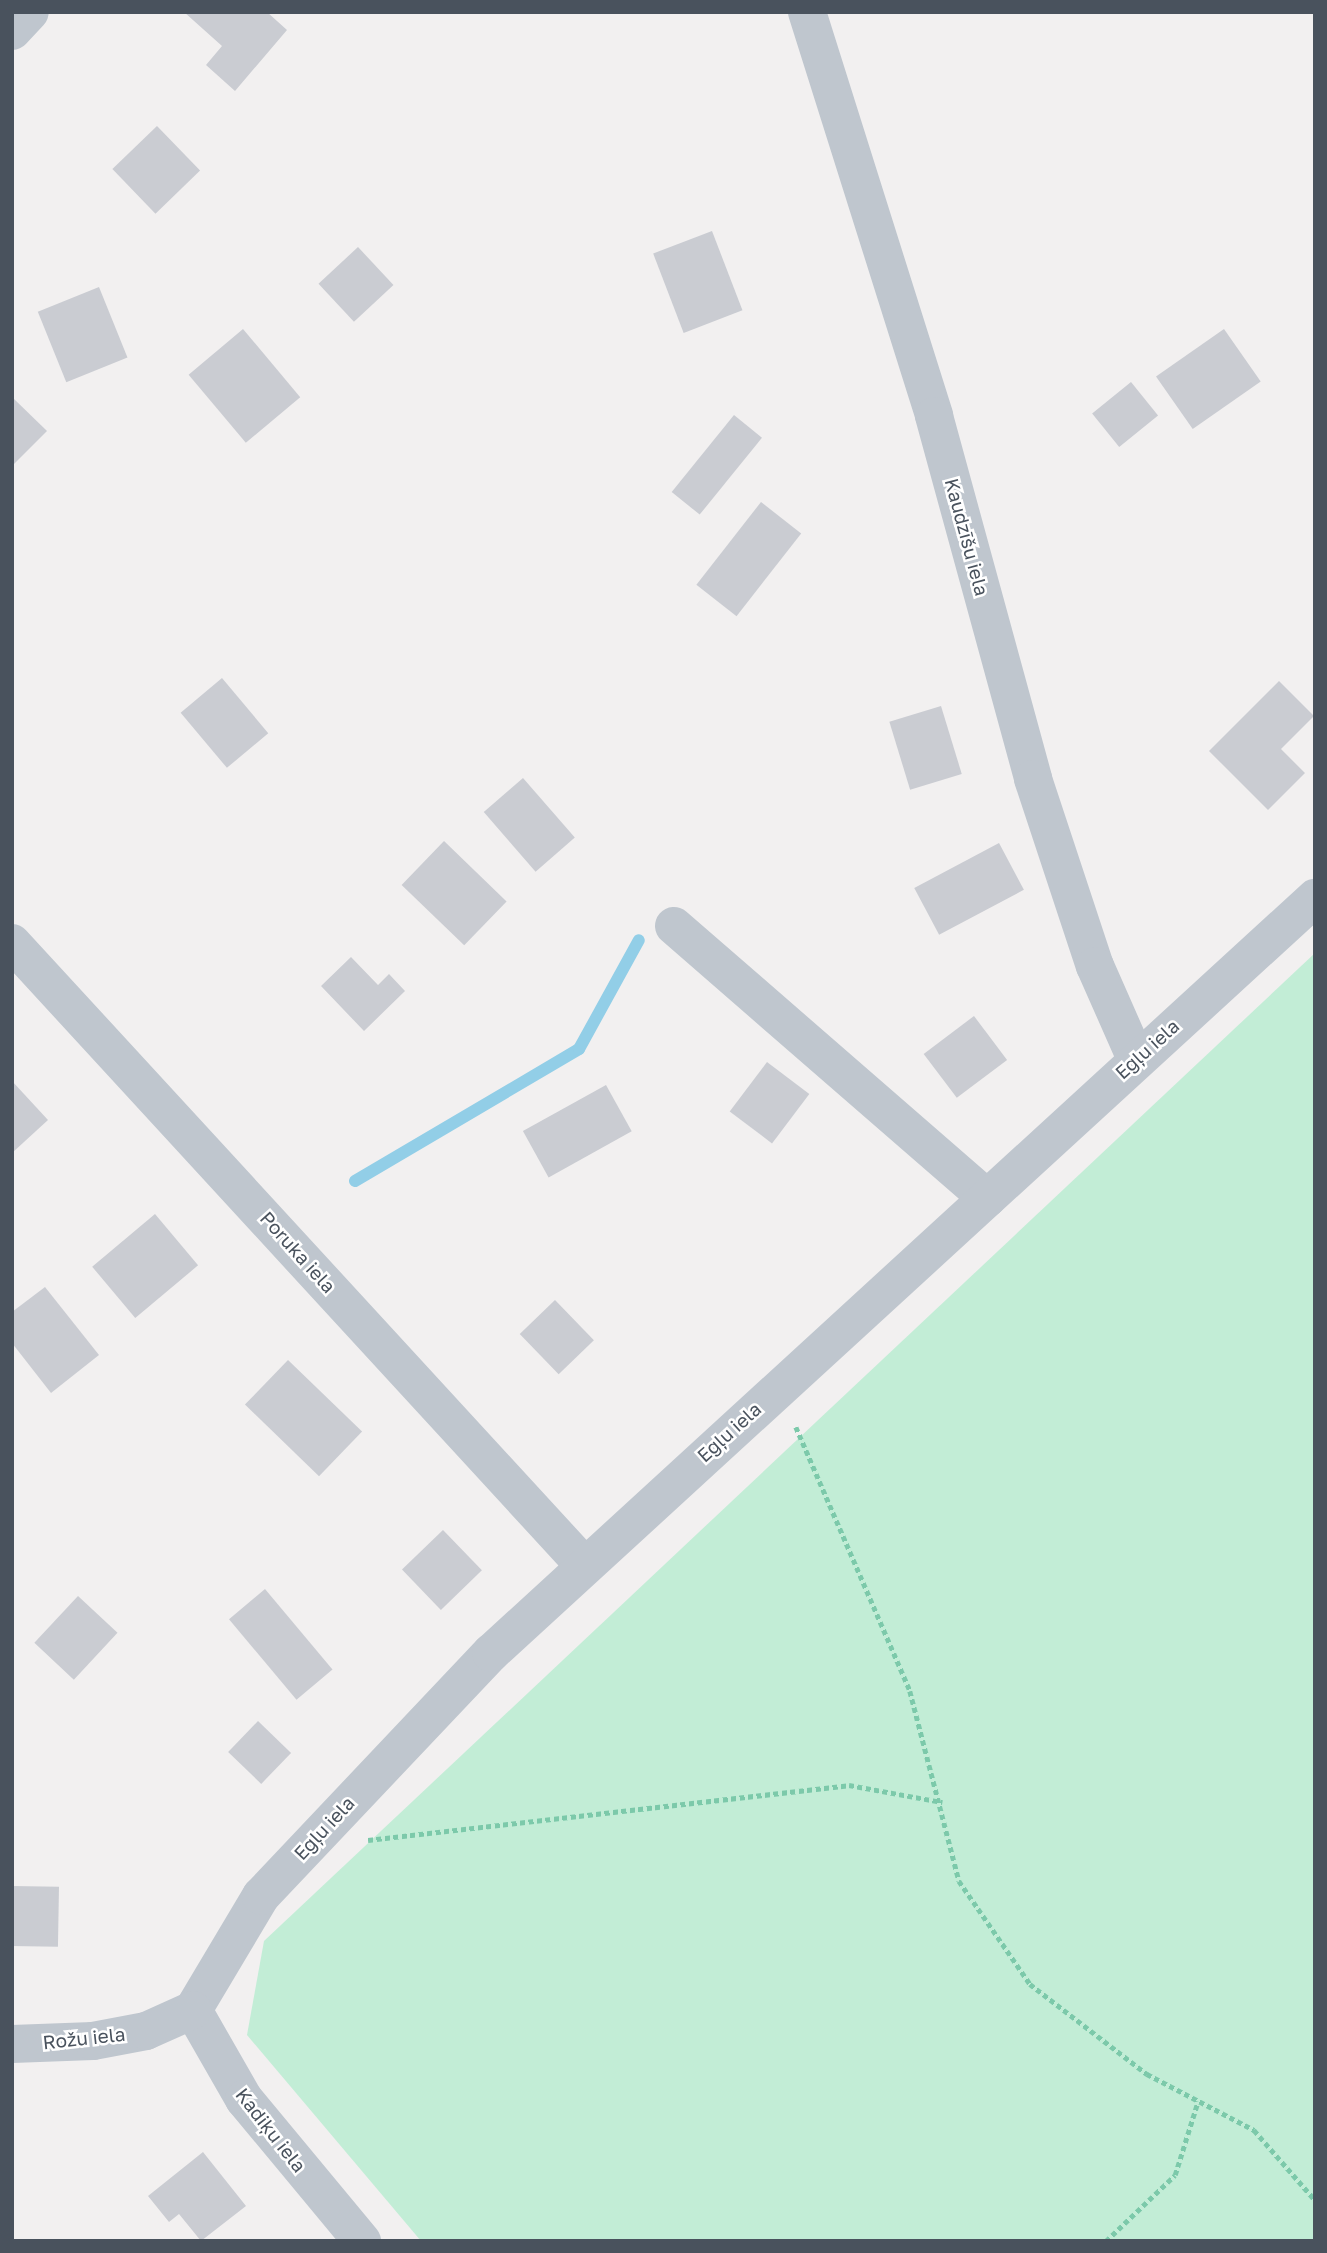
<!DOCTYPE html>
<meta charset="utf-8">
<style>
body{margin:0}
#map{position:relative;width:1327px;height:2253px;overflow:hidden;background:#f2f0f0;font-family:"Golos Text",sans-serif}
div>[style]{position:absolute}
.green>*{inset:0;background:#c2edd6}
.stream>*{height:12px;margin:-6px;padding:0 6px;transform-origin:6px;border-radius:6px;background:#92cee7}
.building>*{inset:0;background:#caccd2;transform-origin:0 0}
.path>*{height:4.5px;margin-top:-2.25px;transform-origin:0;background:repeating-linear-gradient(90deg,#7cc9aa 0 5px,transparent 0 8.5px)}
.minor>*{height:38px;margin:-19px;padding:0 19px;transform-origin:19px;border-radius:19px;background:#bfc6ce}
span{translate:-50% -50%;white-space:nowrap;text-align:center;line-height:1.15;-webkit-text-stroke:5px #fff;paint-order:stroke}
.street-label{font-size:19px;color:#49525d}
.frame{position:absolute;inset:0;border:14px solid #49525d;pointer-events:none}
</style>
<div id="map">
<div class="green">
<div style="clip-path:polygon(1315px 953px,1315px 2241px,421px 2241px,247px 2035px,264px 1941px)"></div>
</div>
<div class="stream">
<div style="left:355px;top:1181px;width:260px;rotate:-30.5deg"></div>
<div style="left:579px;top:1049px;width:124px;rotate:-61.2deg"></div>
</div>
<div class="building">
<div style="clip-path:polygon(184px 12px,267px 12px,287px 30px,235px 91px,206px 65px,222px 46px)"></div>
<div style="left:157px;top:126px;width:62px;height:62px;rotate:46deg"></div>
<div style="left:712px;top:231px;width:85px;height:63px;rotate:69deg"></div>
<div style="left:358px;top:247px;width:52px;height:54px;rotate:47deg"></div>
<div style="left:99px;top:287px;width:76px;height:66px;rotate:68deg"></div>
<div style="left:243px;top:329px;width:89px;height:71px;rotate:50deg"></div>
<div style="left:1224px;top:329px;width:64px;height:83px;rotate:55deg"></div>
<div style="left:1131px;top:382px;width:43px;height:50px;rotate:51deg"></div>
<div style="clip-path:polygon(12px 397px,47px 431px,12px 466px)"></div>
<div style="left:734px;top:415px;width:36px;height:99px;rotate:39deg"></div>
<div style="left:761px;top:502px;width:51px;height:105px;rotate:38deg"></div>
<div style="left:222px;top:678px;width:72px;height:54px;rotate:50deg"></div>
<div style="clip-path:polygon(1279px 681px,1314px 716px,1281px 749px,1305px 773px,1268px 810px,1209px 751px)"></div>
<div style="left:941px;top:706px;width:71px;height:54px;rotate:73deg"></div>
<div style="left:523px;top:778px;width:79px;height:52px;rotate:49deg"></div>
<div style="left:444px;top:841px;width:87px;height:61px;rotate:44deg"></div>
<div style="left:999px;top:843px;width:53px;height:96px;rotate:62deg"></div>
<div style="clip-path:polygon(351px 957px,378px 985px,389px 974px,405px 991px,364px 1031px,321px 986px)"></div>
<div style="left:974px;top:1016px;width:55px;height:63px;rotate:53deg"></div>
<div style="left:767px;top:1062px;width:53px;height:62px;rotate:37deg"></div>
<div style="clip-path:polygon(12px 1081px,48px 1120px,12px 1153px)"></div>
<div style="left:606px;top:1085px;width:53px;height:95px;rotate:61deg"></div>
<div style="left:155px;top:1214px;width:67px;height:82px;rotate:50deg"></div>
<div style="clip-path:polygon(45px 1287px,99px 1355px,51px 1393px,12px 1343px,12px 1312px)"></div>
<div style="left:555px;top:1300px;width:56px;height:49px;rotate:46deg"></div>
<div style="left:288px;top:1360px;width:103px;height:62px;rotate:44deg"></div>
<div style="left:443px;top:1530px;width:56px;height:57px;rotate:46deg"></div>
<div style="left:265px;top:1589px;width:105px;height:47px;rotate:50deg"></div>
<div style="left:78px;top:1596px;width:54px;height:64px;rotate:43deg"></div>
<div style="left:258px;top:1721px;width:46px;height:43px;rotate:44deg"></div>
<div style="left:12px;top:1886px;width:47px;height:60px;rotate:1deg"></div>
<div style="clip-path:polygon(203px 2152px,246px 2206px,201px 2241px,179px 2214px,169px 2222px,148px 2196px)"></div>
</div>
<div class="path">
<div style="left:796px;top:1427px;width:288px;rotate:66.6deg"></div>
<div style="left:910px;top:1691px;width:196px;rotate:75.5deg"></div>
<div style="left:959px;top:1881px;width:125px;rotate:55.4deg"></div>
<div style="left:1030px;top:1984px;width:148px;rotate:37.6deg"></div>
<div style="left:1147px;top:2074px;width:121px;rotate:27.6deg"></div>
<div style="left:1254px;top:2130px;width:93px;rotate:48.9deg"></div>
<div style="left:368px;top:1840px;width:484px;rotate:-6.5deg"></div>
<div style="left:849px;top:1785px;width:95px;rotate:10.4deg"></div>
<div style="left:1106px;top:2241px;width:95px;rotate:-43.7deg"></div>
<div style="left:1175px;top:2175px;width:77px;rotate:-72.7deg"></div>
</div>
<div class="minor">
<div style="left:807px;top:12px;width:423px;rotate:72.5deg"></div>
<div style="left:934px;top:416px;width:376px;rotate:74.7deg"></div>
<div style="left:1033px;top:779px;width:197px;rotate:71.7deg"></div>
<div style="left:1095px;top:966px;width:102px;rotate:66.2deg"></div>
<div style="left:12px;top:31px;width:26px;rotate:-47deg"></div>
<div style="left:674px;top:926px;width:415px;rotate:41deg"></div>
<div style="left:12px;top:943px;width:842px;rotate:47.41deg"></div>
<div style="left:193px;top:2010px;width:133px;rotate:-59.2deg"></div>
<div style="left:261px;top:1896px;width:335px;rotate:-46.6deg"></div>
<div style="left:491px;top:1653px;width:1118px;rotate:-42.5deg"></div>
<div style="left:193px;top:2010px;width:103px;rotate:60.2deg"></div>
<div style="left:244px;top:2099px;width:185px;rotate:50.3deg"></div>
<div style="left:12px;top:2044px;width:81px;rotate:-2.1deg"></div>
<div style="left:93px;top:2041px;width:54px;rotate:-10.7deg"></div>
<div style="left:146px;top:2031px;width:51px;rotate:-24.1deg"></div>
</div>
<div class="street-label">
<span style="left:967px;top:537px;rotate:75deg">Kaudzīšu iela</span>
<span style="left:1147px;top:1049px;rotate:-42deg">Egļu iela</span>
<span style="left:298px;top:1252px;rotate:48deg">Poruka iela</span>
<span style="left:729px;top:1432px;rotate:-42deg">Egļu iela</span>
<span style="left:324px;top:1828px;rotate:-47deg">Egļu iela</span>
<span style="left:84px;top:2038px;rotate:-6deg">Rožu iela</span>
<span style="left:271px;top:2130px;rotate:52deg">Kadiķu iela</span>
</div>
<div class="frame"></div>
</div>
